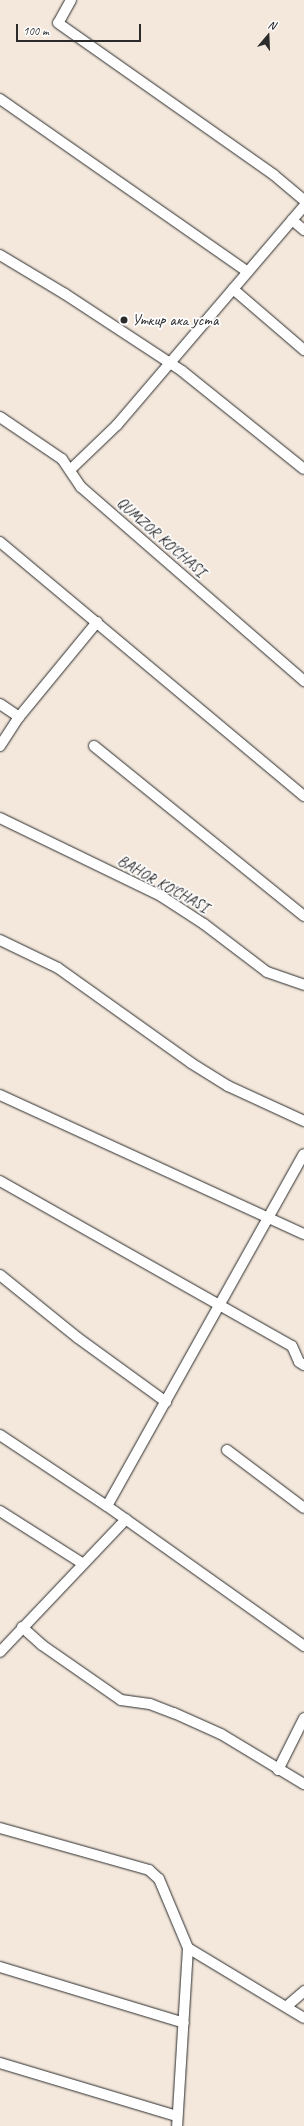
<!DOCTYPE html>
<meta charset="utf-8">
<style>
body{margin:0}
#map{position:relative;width:304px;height:2126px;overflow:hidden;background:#f4e8dc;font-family:Caveat,sans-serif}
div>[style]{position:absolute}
.roads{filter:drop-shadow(0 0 1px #2b2b2b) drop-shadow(0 0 1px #2b2b2b)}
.minor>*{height:10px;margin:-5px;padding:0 5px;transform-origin:5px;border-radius:5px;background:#fff}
.dots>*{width:11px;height:11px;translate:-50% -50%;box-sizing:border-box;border:2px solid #fff;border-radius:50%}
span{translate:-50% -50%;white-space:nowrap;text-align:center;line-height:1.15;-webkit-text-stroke:3.5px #fff;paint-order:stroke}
.poi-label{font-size:16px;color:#2b2b2b}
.left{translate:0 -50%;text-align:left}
.street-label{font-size:16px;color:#2b2b2b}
.north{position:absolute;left:248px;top:16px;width:40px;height:40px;-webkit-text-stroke:3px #fff;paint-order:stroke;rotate:19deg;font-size:11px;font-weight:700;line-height:16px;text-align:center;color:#2b2b2b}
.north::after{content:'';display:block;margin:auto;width:14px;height:18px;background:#2b2b2b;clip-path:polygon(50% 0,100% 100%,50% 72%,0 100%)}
.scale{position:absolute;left:16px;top:24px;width:125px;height:18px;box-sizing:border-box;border:2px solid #2b2b2b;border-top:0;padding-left:5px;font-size:12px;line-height:14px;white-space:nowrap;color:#2b2b2b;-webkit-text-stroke:3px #fff;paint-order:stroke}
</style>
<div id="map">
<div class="roads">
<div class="minor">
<div style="left:71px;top:0;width:26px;rotate:119deg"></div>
<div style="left:58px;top:23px;width:264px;rotate:35.1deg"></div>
<div style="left:274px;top:175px;width:39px;rotate:40deg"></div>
<div style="left:0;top:99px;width:302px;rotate:34.9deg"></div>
<div style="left:292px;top:220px;width:16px;rotate:40deg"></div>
<div style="left:0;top:255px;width:76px;rotate:31deg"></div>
<div style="left:65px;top:294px;width:140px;rotate:33.3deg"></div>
<div style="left:182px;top:371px;width:156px;rotate:38.8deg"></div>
<div style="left:233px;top:289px;width:94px;rotate:40.7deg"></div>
<div style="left:0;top:417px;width:75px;rotate:34.1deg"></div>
<div style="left:62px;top:459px;width:34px;rotate:56deg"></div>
<div style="left:81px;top:487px;width:296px;rotate:41deg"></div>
<div style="left:70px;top:470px;width:65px;rotate:-43.8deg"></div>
<div style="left:117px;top:425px;width:288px;rotate:-49.5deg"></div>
<div style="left:0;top:542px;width:396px;rotate:39.9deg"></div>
<div style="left:0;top:704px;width:23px;rotate:34deg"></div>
<div style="left:0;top:746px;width:35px;rotate:-57deg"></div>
<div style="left:19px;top:717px;width:123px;rotate:-50.6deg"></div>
<div style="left:94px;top:746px;width:270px;rotate:39deg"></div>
<div style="left:0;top:818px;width:179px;rotate:25.8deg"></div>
<div style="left:161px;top:896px;width:51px;rotate:33.1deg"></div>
<div style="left:204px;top:924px;width:79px;rotate:37.3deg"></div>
<div style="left:267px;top:972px;width:39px;rotate:19deg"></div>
<div style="left:0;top:940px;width:64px;rotate:25.8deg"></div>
<div style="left:58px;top:968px;width:163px;rotate:35.5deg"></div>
<div style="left:191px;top:1063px;width:44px;rotate:31.9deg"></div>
<div style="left:228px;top:1086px;width:84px;rotate:24.7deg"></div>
<div style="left:0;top:1095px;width:334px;rotate:24.6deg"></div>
<div style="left:0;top:1181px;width:335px;rotate:29.5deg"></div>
<div style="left:292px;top:1346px;width:17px;rotate:66deg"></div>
<div style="left:299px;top:1362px;width:6px;rotate:31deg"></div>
<div style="left:0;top:1275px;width:100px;rotate:38.9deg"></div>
<div style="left:78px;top:1338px;width:109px;rotate:36deg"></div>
<div style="left:0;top:1435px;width:128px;rotate:33.6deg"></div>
<div style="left:107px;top:1506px;width:242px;rotate:35.4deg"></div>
<div style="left:227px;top:1450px;width:96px;rotate:37deg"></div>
<div style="left:107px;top:1506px;width:403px;rotate:-60.8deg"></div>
<div style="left:0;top:1511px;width:97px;rotate:32.4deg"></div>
<div style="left:22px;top:1627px;width:27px;rotate:42deg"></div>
<div style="left:42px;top:1645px;width:96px;rotate:34.8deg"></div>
<div style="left:121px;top:1700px;width:29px;rotate:8deg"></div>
<div style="left:150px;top:1704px;width:26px;rotate:21deg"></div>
<div style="left:174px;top:1713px;width:51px;rotate:24.1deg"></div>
<div style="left:221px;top:1734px;width:97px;rotate:31.1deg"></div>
<div style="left:0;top:1652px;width:183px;rotate:-46.5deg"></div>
<div style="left:278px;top:1770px;width:58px;rotate:-63.4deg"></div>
<div style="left:0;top:1828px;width:155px;rotate:15.7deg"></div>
<div style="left:149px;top:1870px;width:13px;rotate:42deg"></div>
<div style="left:159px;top:1879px;width:75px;rotate:67.2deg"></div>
<div style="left:188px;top:1948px;width:178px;rotate:93.5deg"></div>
<div style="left:188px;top:1948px;width:135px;rotate:31.1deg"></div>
<div style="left:0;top:1967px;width:192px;rotate:16.9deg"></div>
<div style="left:287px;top:2006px;width:23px;rotate:-41deg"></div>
<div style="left:0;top:2063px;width:185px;rotate:16.7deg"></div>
</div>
</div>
<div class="dots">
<div style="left:124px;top:320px;background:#2b2b2b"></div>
</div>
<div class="poi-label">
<span class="left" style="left:132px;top:320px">Уткир ака уста</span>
</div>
<div class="street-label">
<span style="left:161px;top:537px;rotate:41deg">QUMZOR KO'CHASI</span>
<span style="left:163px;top:884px;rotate:29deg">BAHOR KO'CHASI</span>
</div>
<div class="north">N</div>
<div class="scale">100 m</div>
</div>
